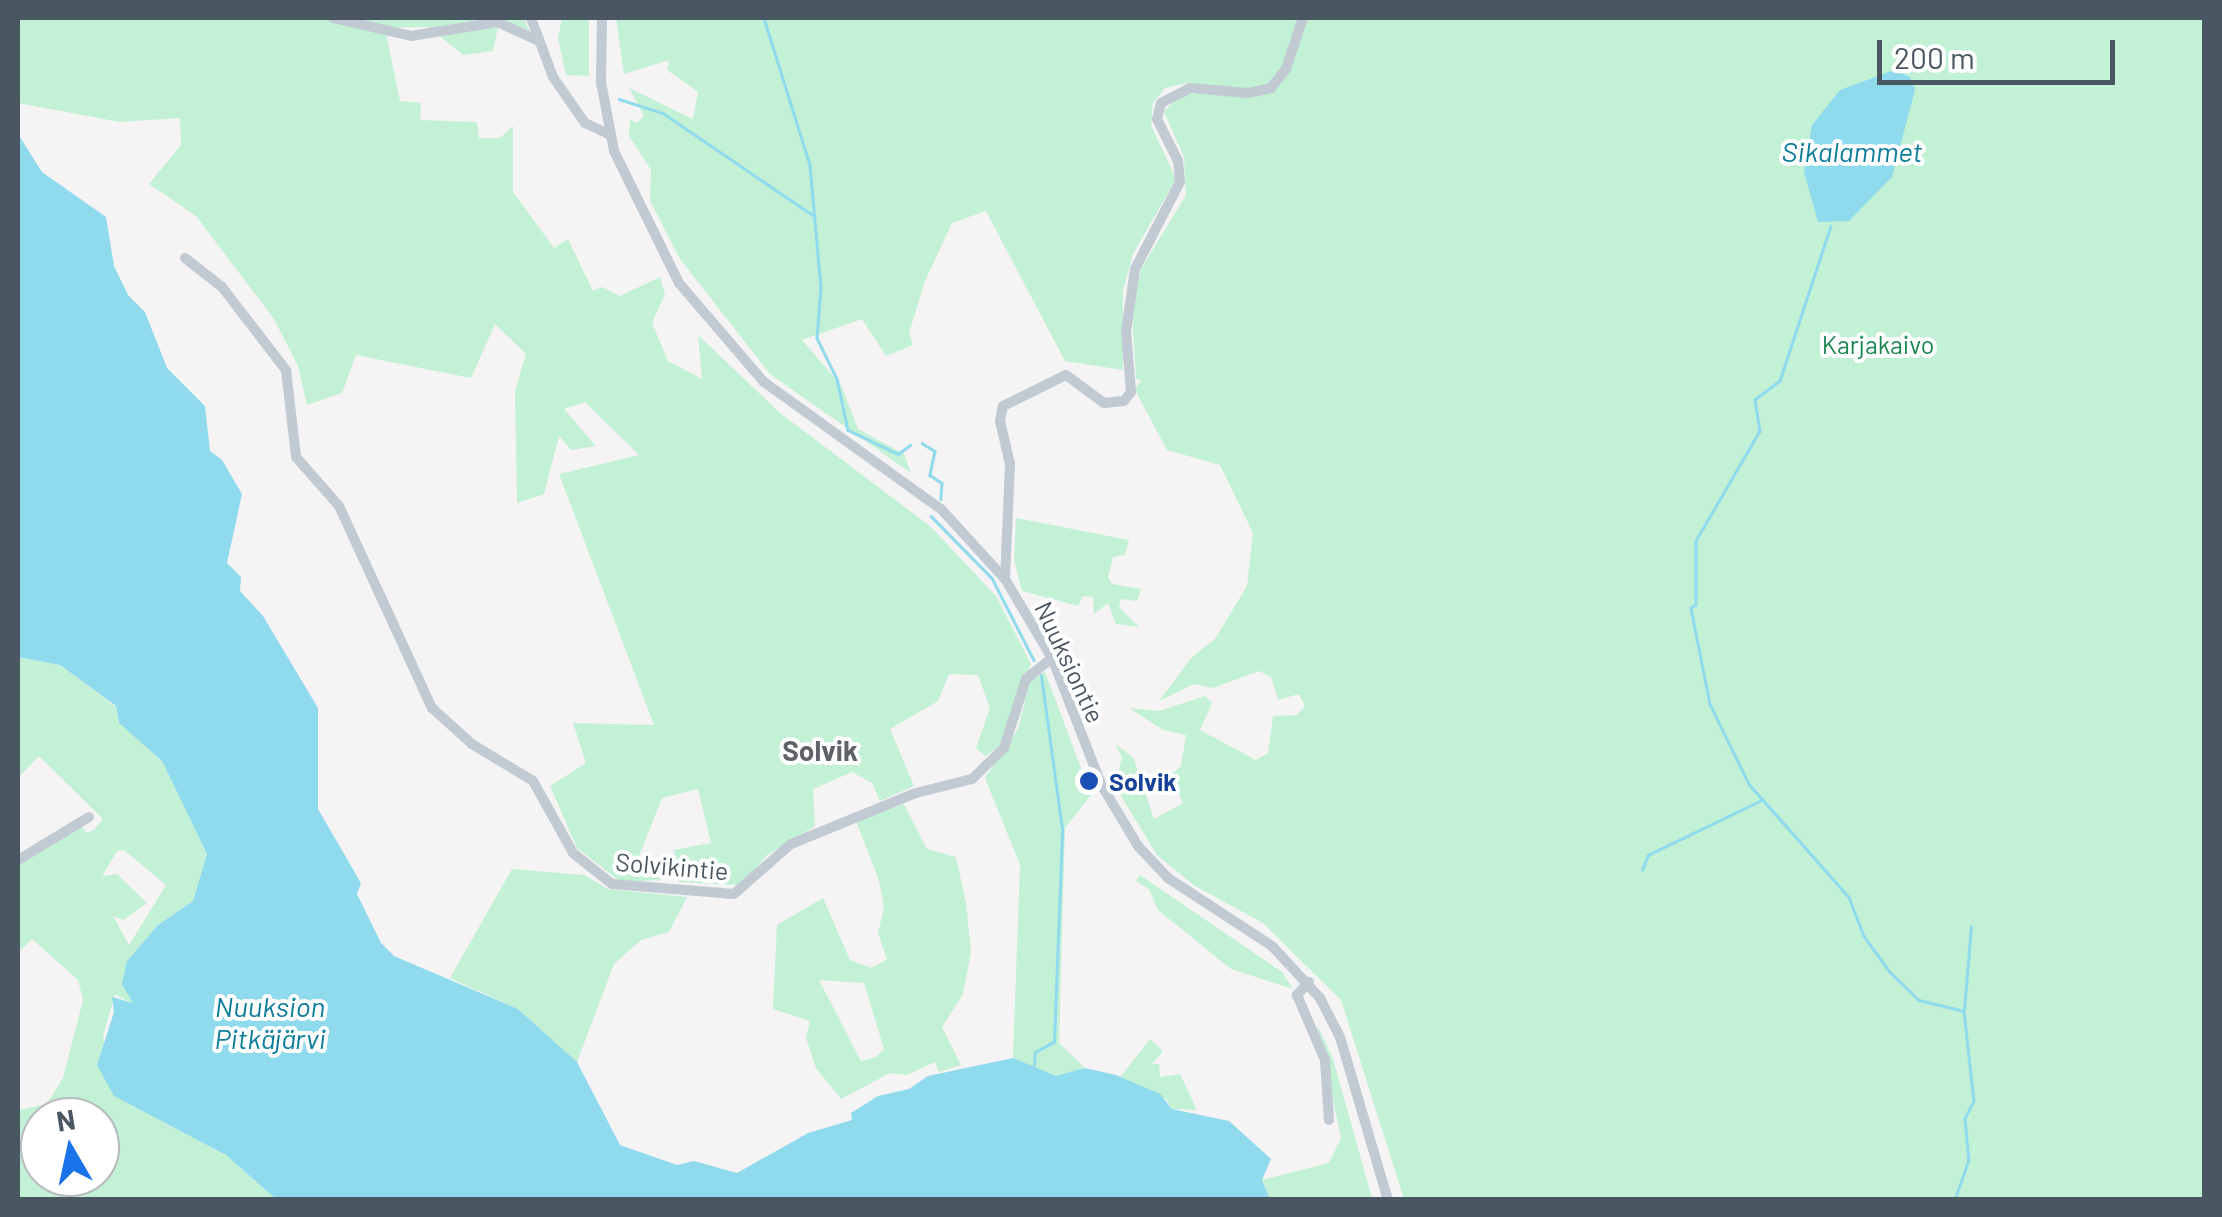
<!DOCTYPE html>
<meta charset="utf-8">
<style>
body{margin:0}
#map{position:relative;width:2222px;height:1217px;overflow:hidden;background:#f5f3f3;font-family:Barlow,sans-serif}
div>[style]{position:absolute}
.green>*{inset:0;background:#c3f1d5}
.water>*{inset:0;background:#90daee}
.stream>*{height:2.5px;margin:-1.25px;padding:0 1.25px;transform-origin:1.25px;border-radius:1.25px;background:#90daee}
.minor>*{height:10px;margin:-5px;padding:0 5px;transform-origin:5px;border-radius:5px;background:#c1cad2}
.dots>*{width:28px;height:28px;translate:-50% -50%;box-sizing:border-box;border:5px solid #fff;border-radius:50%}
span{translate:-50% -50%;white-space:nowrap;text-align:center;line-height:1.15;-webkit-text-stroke:8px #fff;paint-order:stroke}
.park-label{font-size:25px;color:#17864f}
.street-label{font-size:25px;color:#4a5661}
.transit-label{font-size:25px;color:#164399;font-weight:700}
.left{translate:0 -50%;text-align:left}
.water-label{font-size:28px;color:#0c7c9b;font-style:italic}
.neighbourhood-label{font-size:28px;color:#5f6368;font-weight:700}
.frame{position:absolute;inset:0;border:20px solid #4a5661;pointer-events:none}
.north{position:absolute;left:20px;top:1097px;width:100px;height:100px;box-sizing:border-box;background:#fff;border:2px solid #b7bbc0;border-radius:50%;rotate:351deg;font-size:28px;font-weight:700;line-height:40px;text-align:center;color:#4a5661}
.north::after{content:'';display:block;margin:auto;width:35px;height:45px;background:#1a73e8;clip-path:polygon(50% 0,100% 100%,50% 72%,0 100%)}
.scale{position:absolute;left:1877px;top:40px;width:238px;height:45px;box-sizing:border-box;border:5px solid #4a5661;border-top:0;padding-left:12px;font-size:30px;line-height:35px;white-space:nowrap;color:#4a5661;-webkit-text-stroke:8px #fff;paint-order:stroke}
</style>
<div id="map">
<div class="green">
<div style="clip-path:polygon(18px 18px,524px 18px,534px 43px,498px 27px,493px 51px,463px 55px,428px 27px,385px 28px,400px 101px,421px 103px,420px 120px,477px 122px,479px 138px,500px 138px,513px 126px,513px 192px,554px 248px,568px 239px,593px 291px,602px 287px,620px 296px,660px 277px,665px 294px,652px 323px,668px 361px,702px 379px,698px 335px,780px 413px,930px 526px,996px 596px,1031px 664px,999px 747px,985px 756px,976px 748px,990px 708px,978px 675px,949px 674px,938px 701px,890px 729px,914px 786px,880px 801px,872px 783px,852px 772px,813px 789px,815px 826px,767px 855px,742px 885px,679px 882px,674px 850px,711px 843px,698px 789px,662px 798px,637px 861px,656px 863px,660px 880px,621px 882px,577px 848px,550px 786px,586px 763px,573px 723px,654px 725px,559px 474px,639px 455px,585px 402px,564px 409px,596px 446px,571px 450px,559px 436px,544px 494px,517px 503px,515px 391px,526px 354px,495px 324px,471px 378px,356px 355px,342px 393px,307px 405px,298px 366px,274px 319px,196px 216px,149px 184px,181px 145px,180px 118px,120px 122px,18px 103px)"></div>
<div style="clip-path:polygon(562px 18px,589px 18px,589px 76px,566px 75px,558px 38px)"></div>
<div style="clip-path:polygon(616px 18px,2204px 18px,2204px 1199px,1404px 1199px,1341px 1000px,1263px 923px,1195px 886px,1157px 855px,1115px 786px,1122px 757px,1115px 744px,1133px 757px,1154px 819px,1183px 803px,1171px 775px,1181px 766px,1186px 735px,1163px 730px,1129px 708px,1159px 711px,1205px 696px,1212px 703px,1200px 730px,1256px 760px,1268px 753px,1273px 716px,1297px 715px,1305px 706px,1299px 694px,1278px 700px,1271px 677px,1259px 671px,1213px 688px,1194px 684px,1159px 701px,1192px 657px,1215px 639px,1247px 586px,1253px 533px,1220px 465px,1167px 450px,1135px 390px,1141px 380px,1136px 379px,1132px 311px,1141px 269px,1186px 195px,1184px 157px,1164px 112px,1179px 96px,1197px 93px,1193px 82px,1165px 88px,1153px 103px,1151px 125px,1176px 179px,1133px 254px,1123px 290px,1123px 370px,1065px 361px,986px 211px,952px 223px,925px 281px,909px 333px,913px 345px,886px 356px,862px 319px,802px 340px,841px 385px,858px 429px,904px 454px,911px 473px,770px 374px,680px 259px,650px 201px,651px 170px,629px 136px,630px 119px,637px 123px,644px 116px,629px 88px,693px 119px,698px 92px,667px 70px,669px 60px,624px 74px)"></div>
<div style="clip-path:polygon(1016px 518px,1129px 540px,1125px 555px,1113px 557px,1108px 577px,1112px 584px,1141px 589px,1137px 601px,1121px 599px,1119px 607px,1139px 627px,1116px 624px,1108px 603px,1094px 614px,1093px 597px,1083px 596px,1078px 606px,1022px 591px,1014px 560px)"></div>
<div style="clip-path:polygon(evenodd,18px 657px,60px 665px,116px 707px,119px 723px,162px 761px,207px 854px,193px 901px,158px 925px,127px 961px,133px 1004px,115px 994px,103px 1036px,114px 1096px,226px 1155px,276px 1199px,18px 1199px,18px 1110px,47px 1104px,63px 1078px,83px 1000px,78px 980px,32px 939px,18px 953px,18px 861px,81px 824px,86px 833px,94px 830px,103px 819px,39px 756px,18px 778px,18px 657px,124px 850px,166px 885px,129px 945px,113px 916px,123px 920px,147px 903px,117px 874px,102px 876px,117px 851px,124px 850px,18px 657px,40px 1117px,100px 1117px,100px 1177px,40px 1177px,40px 1117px)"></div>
<div style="clip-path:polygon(1045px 672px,1091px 795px,1065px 828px,1059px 1043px,1085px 1068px,1056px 1077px,1013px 1058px,1020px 865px,985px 778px,1018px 729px,1030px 681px)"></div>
<div style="clip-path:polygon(evenodd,904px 804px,927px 849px,956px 857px,966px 903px,971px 952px,963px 994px,942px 1027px,961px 1065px,939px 1072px,935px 1062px,907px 1075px,890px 1073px,841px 1099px,816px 1068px,806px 1038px,810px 1021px,773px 1009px,777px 925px,823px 898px,850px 960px,872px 968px,887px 959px,878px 933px,884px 907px,879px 881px,856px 821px,904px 804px,819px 980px,864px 983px,884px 1049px,876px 1057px,861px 1061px,819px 980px)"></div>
<div style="clip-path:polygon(512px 869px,584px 875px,608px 889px,687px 897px,669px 932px,641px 940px,614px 964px,577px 1062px,518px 1009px,450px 978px)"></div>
<div style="clip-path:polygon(1140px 875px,1282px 972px,1293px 989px,1231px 969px,1158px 910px,1149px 889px,1136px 881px)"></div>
<div style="clip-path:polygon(1317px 1024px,1333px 1059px,1372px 1198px,1270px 1199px,1262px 1180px,1329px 1163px,1341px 1138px)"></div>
<div style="clip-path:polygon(1150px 1039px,1163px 1051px,1152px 1064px,1159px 1064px,1160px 1077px,1180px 1074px,1197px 1110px,1172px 1109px,1166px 1099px,1118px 1080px)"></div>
</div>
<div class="water">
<div style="clip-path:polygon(1894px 70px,1910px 77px,1915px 90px,1892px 177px,1849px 221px,1818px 222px,1804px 172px,1812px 125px,1840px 90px)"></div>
<div style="clip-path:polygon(18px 134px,42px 172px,106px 217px,114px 266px,128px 295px,145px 312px,167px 368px,205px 406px,210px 451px,222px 460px,242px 494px,227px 563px,241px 577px,240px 591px,263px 616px,318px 708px,318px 809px,361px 883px,357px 894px,381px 943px,394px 956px,518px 1009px,577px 1062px,620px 1145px,677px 1165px,694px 1161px,737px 1173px,808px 1133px,852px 1120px,851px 1113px,878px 1096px,909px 1089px,928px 1076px,1013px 1058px,1056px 1076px,1085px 1068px,1116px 1075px,1160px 1094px,1172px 1109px,1229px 1121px,1271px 1159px,1262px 1180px,1270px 1199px,276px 1199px,226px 1155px,114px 1096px,97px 1065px,114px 1012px,112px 997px,133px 1003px,122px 984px,127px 961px,158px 925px,193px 901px,207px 854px,162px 761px,119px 723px,116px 706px,60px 665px,18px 657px)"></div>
</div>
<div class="stream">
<div style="left:618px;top:18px;width:1px;rotate:45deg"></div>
<div style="left:764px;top:18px;width:154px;rotate:72.6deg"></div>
<div style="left:810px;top:165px;width:123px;rotate:84.9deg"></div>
<div style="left:821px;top:288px;width:50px;rotate:94.6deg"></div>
<div style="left:817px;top:338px;width:46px;rotate:64deg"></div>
<div style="left:837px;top:379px;width:52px;rotate:77.8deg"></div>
<div style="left:848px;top:430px;width:55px;rotate:25.6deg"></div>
<div style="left:898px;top:454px;width:15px;rotate:-37deg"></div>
<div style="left:619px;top:99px;width:46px;rotate:17.7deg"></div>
<div style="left:663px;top:113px;width:183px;rotate:34.3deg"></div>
<div style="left:1831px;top:226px;width:163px;rotate:108.2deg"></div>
<div style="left:1780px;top:381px;width:31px;rotate:143deg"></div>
<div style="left:1755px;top:400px;width:31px;rotate:81deg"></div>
<div style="left:1760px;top:431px;width:127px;rotate:120.2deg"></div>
<div style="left:1696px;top:541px;width:64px;rotate:90deg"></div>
<div style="left:1696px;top:605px;width:6px;rotate:149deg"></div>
<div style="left:1691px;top:608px;width:98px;rotate:78.8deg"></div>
<div style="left:1710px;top:704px;width:89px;rotate:64deg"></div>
<div style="left:1749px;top:784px;width:151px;rotate:48.5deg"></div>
<div style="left:1849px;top:897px;width:42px;rotate:69deg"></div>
<div style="left:1864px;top:936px;width:44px;rotate:54.2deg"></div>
<div style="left:1890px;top:972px;width:40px;rotate:44deg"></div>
<div style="left:1919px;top:1000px;width:46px;rotate:13.7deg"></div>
<div style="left:1964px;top:1011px;width:91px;rotate:83.7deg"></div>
<div style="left:1974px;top:1101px;width:20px;rotate:117deg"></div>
<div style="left:1965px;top:1119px;width:41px;rotate:84.4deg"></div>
<div style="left:1969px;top:1160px;width:42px;rotate:109.3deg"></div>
<div style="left:922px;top:443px;width:15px;rotate:32deg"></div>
<div style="left:935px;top:451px;width:25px;rotate:102deg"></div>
<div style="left:930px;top:475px;width:14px;rotate:34deg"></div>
<div style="left:942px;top:483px;width:16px;rotate:94deg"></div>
<div style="left:931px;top:516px;width:87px;rotate:45.5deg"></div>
<div style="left:992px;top:578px;width:92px;rotate:62.9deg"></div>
<div style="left:1642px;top:870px;width:16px;rotate:-68deg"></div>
<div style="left:1648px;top:855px;width:127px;rotate:-25.8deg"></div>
<div style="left:1964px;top:1010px;width:83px;rotate:-85.2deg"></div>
<div style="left:1034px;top:1065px;width:13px;rotate:-86deg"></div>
<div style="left:1035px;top:1052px;width:21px;rotate:-28deg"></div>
<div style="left:1054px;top:1042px;width:213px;rotate:-87.8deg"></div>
<div style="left:1062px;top:829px;width:155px;rotate:-97.8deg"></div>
</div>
<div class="minor">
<div style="left:333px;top:18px;width:80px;rotate:13deg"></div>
<div style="left:411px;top:36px;width:87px;rotate:-9.2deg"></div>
<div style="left:497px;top:22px;width:46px;rotate:24.3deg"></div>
<div style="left:531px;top:18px;width:63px;rotate:69.6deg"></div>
<div style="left:553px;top:77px;width:56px;rotate:55.2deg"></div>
<div style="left:585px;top:123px;width:26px;rotate:25deg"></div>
<div style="left:602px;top:18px;width:64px;rotate:90.9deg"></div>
<div style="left:601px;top:82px;width:70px;rotate:79.3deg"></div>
<div style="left:614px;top:151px;width:147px;rotate:63.8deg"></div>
<div style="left:679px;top:283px;width:130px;rotate:49.4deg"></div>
<div style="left:764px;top:382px;width:218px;rotate:35.7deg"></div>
<div style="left:941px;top:509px;width:95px;rotate:47.6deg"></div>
<div style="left:1005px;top:579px;width:92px;rotate:59.3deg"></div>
<div style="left:1052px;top:658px;width:137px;rotate:68.7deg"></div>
<div style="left:1102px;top:786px;width:70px;rotate:59deg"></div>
<div style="left:1138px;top:846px;width:44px;rotate:46.8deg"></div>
<div style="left:1168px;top:878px;width:124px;rotate:33.2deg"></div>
<div style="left:1272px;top:946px;width:71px;rotate:47.3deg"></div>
<div style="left:1320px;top:998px;width:44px;rotate:62.9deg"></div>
<div style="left:1340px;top:1037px;width:170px;rotate:73.6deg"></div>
<div style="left:185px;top:258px;width:47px;rotate:38.1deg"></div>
<div style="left:222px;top:287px;width:105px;rotate:52.4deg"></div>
<div style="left:286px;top:370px;width:88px;rotate:83.4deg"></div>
<div style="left:296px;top:457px;width:65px;rotate:48.7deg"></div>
<div style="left:339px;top:506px;width:222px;rotate:65.3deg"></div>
<div style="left:432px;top:708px;width:54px;rotate:42deg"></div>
<div style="left:472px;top:744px;width:71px;rotate:31.2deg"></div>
<div style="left:533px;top:781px;width:82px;rotate:60.9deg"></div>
<div style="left:573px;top:853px;width:50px;rotate:38.5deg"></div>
<div style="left:612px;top:884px;width:122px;rotate:4.7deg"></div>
<div style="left:734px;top:894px;width:76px;rotate:-41.3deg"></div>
<div style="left:791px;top:844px;width:135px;rotate:-22.2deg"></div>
<div style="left:916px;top:793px;width:58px;rotate:-14deg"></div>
<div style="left:972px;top:779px;width:45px;rotate:-44.1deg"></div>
<div style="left:1004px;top:748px;width:72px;rotate:-72.3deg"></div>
<div style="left:1026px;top:679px;width:33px;rotate:-39deg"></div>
<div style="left:1005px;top:579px;width:115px;rotate:-87.5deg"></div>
<div style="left:1010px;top:464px;width:44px;rotate:-103.1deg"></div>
<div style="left:1000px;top:421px;width:15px;rotate:-79deg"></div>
<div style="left:1003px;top:406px;width:70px;rotate:-26.2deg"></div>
<div style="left:1066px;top:375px;width:47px;rotate:36.4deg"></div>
<div style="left:1104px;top:403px;width:20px;rotate:-6deg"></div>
<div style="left:1124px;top:401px;width:11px;rotate:-52deg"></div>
<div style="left:1131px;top:392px;width:61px;rotate:-94.7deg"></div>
<div style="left:1126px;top:331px;width:63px;rotate:-81.7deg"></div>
<div style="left:1135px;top:269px;width:98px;rotate:-62.7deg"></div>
<div style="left:1180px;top:182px;width:21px;rotate:-95deg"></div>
<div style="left:1178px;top:161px;width:47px;rotate:-116.6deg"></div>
<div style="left:1157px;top:119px;width:16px;rotate:-76deg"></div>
<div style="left:1161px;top:103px;width:33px;rotate:-27deg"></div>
<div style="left:1190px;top:88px;width:58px;rotate:4.9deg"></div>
<div style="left:1248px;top:93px;width:24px;rotate:-12deg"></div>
<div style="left:1271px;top:88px;width:24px;rotate:-52deg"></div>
<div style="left:1286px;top:69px;width:54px;rotate:-71.6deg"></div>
<div style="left:18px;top:860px;width:83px;rotate:-31.2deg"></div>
<div style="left:1309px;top:982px;width:18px;rotate:133deg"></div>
<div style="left:1297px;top:995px;width:71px;rotate:66.7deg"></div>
<div style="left:1325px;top:1060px;width:60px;rotate:86.2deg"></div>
</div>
<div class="dots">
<div style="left:1089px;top:781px;background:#1a4fb4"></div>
</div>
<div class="park-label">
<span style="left:1878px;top:344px">Karjakaivo</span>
</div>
<div class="street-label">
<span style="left:1070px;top:662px;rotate:65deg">Nuuksiontie</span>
<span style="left:672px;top:866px;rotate:5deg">Solvikintie</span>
</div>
<div class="transit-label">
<span class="left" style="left:1109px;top:781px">Solvik</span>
</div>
<div class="water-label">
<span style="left:1852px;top:151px">Sikalammet</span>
<span style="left:270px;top:1022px">Nuuksion<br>Pitkäjärvi</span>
</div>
<div class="neighbourhood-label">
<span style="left:820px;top:750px">Solvik</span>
</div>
<div class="frame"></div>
<div class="north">N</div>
<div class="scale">200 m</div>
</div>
